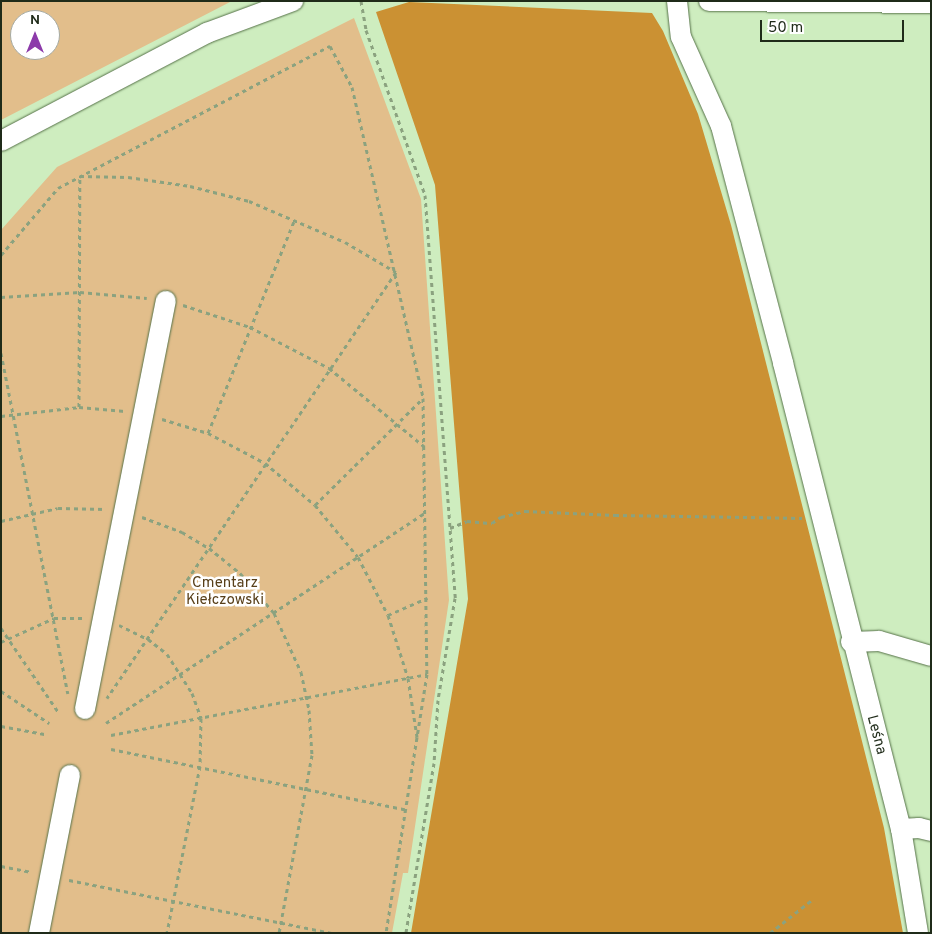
<!DOCTYPE html>
<meta charset="utf-8">
<style>
body{margin:0}
#map{position:relative;width:932px;height:934px;overflow:hidden;background:#ceedbf;font-family:Overpass,sans-serif}
div>[style]{position:absolute}
.green>*{inset:0;background:#e2be8b}
.forest>*{inset:0;background:#cb9133}
.path>*{height:3px;margin-top:-1.5px;transform-origin:0;background:repeating-linear-gradient(90deg,#8ba27f 0 4px,transparent 0 8px)}
.roads{filter:drop-shadow(0 0 1px #567249) drop-shadow(0 0 1px #567249)}
.street>*{height:20px;margin:-10px;padding:0 10px;transform-origin:10px;border-radius:10px;background:#fff}
span{translate:-50% -50%;white-space:nowrap;text-align:center;line-height:1.15;-webkit-text-stroke:5px #fff;paint-order:stroke}
.park-label{font-size:15px;color:#583f19}
.street-label{font-size:15px;color:#1f2b19}
.frame{position:absolute;inset:0;border:2px solid #1f2b19;pointer-events:none}
.north{position:absolute;left:10px;top:10px;width:50px;height:50px;box-sizing:border-box;background:#fff;border:1px solid #a5aaa3;border-radius:50%;rotate:0deg;font-size:14px;font-weight:700;line-height:20px;text-align:center;color:#1f2b19}
.north::after{content:'';display:block;margin:auto;width:18px;height:22px;background:#8c3aaa;clip-path:polygon(50% 0,100% 100%,50% 72%,0 100%)}
.scale{position:absolute;left:760px;top:20px;width:144px;height:22px;box-sizing:border-box;border:2px solid #1f2b19;border-top:0;padding-left:6px;font-size:15px;line-height:18px;white-space:nowrap;color:#1f2b19;-webkit-text-stroke:4px #fff;paint-order:stroke}
</style>
<div id="map">
<div class="green">
<div style="clip-path:polygon(evenodd,1px 1px,232px 1px,1px 120px,1px 1px,20px 20px,50px 20px,50px 50px,20px 50px,20px 20px)"></div>
<div style="clip-path:polygon(354px 18px,421px 199px,449px 600px,408px 873px,403px 873px,392px 933px,1px 933px,1px 230px,57px 167px)"></div>
</div>
<div class="forest">
<div style="clip-path:polygon(409px 2px,652px 13px,663px 31px,698px 114px,731px 225px,884px 828px,903px 933px,411px 933px,468px 599px,435px 185px,376px 12px)"></div>
</div>
<div class="path">
<div style="left:361px;top:1px;width:29px;rotate:80deg"></div>
<div style="left:366px;top:30px;width:175px;rotate:70.3deg"></div>
<div style="left:425px;top:195px;width:404px;rotate:85.7deg"></div>
<div style="left:455px;top:598px;width:103px;rotate:99.5deg"></div>
<div style="left:438px;top:700px;width:63px;rotate:93.6deg"></div>
<div style="left:434px;top:763px;width:172px;rotate:99.4deg"></div>
<div style="left:1px;top:255px;width:88px;rotate:-49.6deg"></div>
<div style="left:58px;top:188px;width:307px;rotate:-27.6deg"></div>
<div style="left:330px;top:46px;width:47px;rotate:61.8deg"></div>
<div style="left:352px;top:87px;width:319px;rotate:77.1deg"></div>
<div style="left:423px;top:398px;width:276px;rotate:89.2deg"></div>
<div style="left:427px;top:674px;width:262px;rotate:99deg"></div>
<div style="left:1px;top:297px;width:79px;rotate:-3.6deg"></div>
<div style="left:80px;top:292px;width:67px;rotate:5.1deg"></div>
<div style="left:183px;top:305px;width:71px;rotate:18.2deg"></div>
<div style="left:250px;top:327px;width:89px;rotate:27.4deg"></div>
<div style="left:329px;top:368px;width:126px;rotate:39.5deg"></div>
<div style="left:1px;top:353px;width:347px;rotate:78.9deg"></div>
<div style="left:79px;top:407px;width:231px;rotate:-89.8deg"></div>
<div style="left:80px;top:176px;width:48px;rotate:1.2deg"></div>
<div style="left:128px;top:177px;width:63px;rotate:8.3deg"></div>
<div style="left:190px;top:186px;width:61px;rotate:14.3deg"></div>
<div style="left:249px;top:201px;width:104px;rotate:23.1deg"></div>
<div style="left:345px;top:242px;width:59px;rotate:30.5deg"></div>
<div style="left:396px;top:272px;width:515px;rotate:124.15deg"></div>
<div style="left:1px;top:416px;width:79px;rotate:-6.6deg"></div>
<div style="left:79px;top:407px;width:46px;rotate:5deg"></div>
<div style="left:162px;top:419px;width:48px;rotate:16.9deg"></div>
<div style="left:208px;top:433px;width:64px;rotate:27.8deg"></div>
<div style="left:265px;top:463px;width:65px;rotate:40deg"></div>
<div style="left:315px;top:505px;width:67px;rotate:50.4deg"></div>
<div style="left:358px;top:557px;width:65px;rotate:62.7deg"></div>
<div style="left:388px;top:615px;width:66px;rotate:72.4deg"></div>
<div style="left:408px;top:678px;width:60px;rotate:81.3deg"></div>
<div style="left:208px;top:433px;width:231px;rotate:-67.9deg"></div>
<div style="left:315px;top:505px;width:152px;rotate:-44.7deg"></div>
<div style="left:142px;top:517px;width:43px;rotate:20.6deg"></div>
<div style="left:182px;top:532px;width:31px;rotate:31deg"></div>
<div style="left:209px;top:548px;width:40px;rotate:39deg"></div>
<div style="left:240px;top:573px;width:52px;rotate:49.6deg"></div>
<div style="left:274px;top:613px;width:65px;rotate:65.4deg"></div>
<div style="left:301px;top:672px;width:39px;rotate:78deg"></div>
<div style="left:309px;top:710px;width:45px;rotate:86.2deg"></div>
<div style="left:312px;top:755px;width:181px;rotate:100.5deg"></div>
<div style="left:1px;top:521px;width:58px;rotate:-12.8deg"></div>
<div style="left:58px;top:508px;width:48px;rotate:1.2deg"></div>
<div style="left:450px;top:528px;width:18px;rotate:-22deg"></div>
<div style="left:467px;top:521px;width:25px;rotate:5deg"></div>
<div style="left:492px;top:523px;width:11px;rotate:-34deg"></div>
<div style="left:501px;top:517px;width:25px;rotate:-14deg"></div>
<div style="left:525px;top:511px;width:90px;rotate:2.5deg"></div>
<div style="left:615px;top:515px;width:187px;rotate:0.9deg"></div>
<div style="left:388px;top:615px;width:43px;rotate:-23.6deg"></div>
<div style="left:119px;top:625px;width:32px;rotate:26deg"></div>
<div style="left:148px;top:639px;width:24px;rotate:38deg"></div>
<div style="left:167px;top:654px;width:46px;rotate:57.3deg"></div>
<div style="left:192px;top:693px;width:27px;rotate:70deg"></div>
<div style="left:201px;top:718px;width:48px;rotate:91.2deg"></div>
<div style="left:200px;top:766px;width:170px;rotate:101.2deg"></div>
<div style="left:1px;top:628px;width:103px;rotate:55.7deg"></div>
<div style="left:1px;top:642px;width:58px;rotate:-24.4deg"></div>
<div style="left:54px;top:618px;width:30px"></div>
<div style="left:1px;top:691px;width:58px;rotate:33.7deg"></div>
<div style="left:106px;top:723px;width:383px;rotate:-33.4deg"></div>
<div style="left:1px;top:726px;width:44px;rotate:10.5deg"></div>
<div style="left:111px;top:735px;width:322px;rotate:-10.9deg"></div>
<div style="left:111px;top:749px;width:302px;rotate:11.6deg"></div>
<div style="left:1px;top:866px;width:31px;rotate:11deg"></div>
<div style="left:69px;top:880px;width:269px;rotate:11.4deg"></div>
<div style="left:770px;top:933px;width:55px;rotate:-38.3deg"></div>
</div>
<div class="roads">
<div class="street">
<div style="left:677px;top:1px;width:36px;rotate:84deg"></div>
<div style="left:681px;top:37px;width:98px;rotate:65.8deg"></div>
<div style="left:721px;top:126px;width:245px;rotate:75.3deg"></div>
<div style="left:783px;top:363px;width:481px;rotate:75.8deg"></div>
<div style="left:901px;top:829px;width:105px;rotate:80.7deg"></div>
<div style="left:709px;top:1px;width:222px;rotate:0.5deg"></div>
<div style="left:1px;top:141px;width:233px;rotate:-27.7deg"></div>
<div style="left:207px;top:33px;width:92px;rotate:-20.4deg"></div>
<div style="left:851px;top:642px;width:28px;rotate:-2deg"></div>
<div style="left:879px;top:641px;width:54px;rotate:16.1deg"></div>
<div style="left:85px;top:709px;width:416px;rotate:-78.8deg"></div>
<div style="left:901px;top:829px;width:18px;rotate:-3deg"></div>
<div style="left:919px;top:828px;width:12px;rotate:14deg"></div>
<div style="left:39px;top:933px;width:161px;rotate:-78.9deg"></div>
</div>
</div>
<div class="park-label">
<span style="left:225px;top:592px">Cmentarz<br>Kiełczowski</span>
</div>
<div class="street-label">
<span style="left:876px;top:735px;rotate:75deg">Leśna</span>
</div>
<div class="frame"></div>
<div class="north">N</div>
<div class="scale">50 m</div>
</div>
